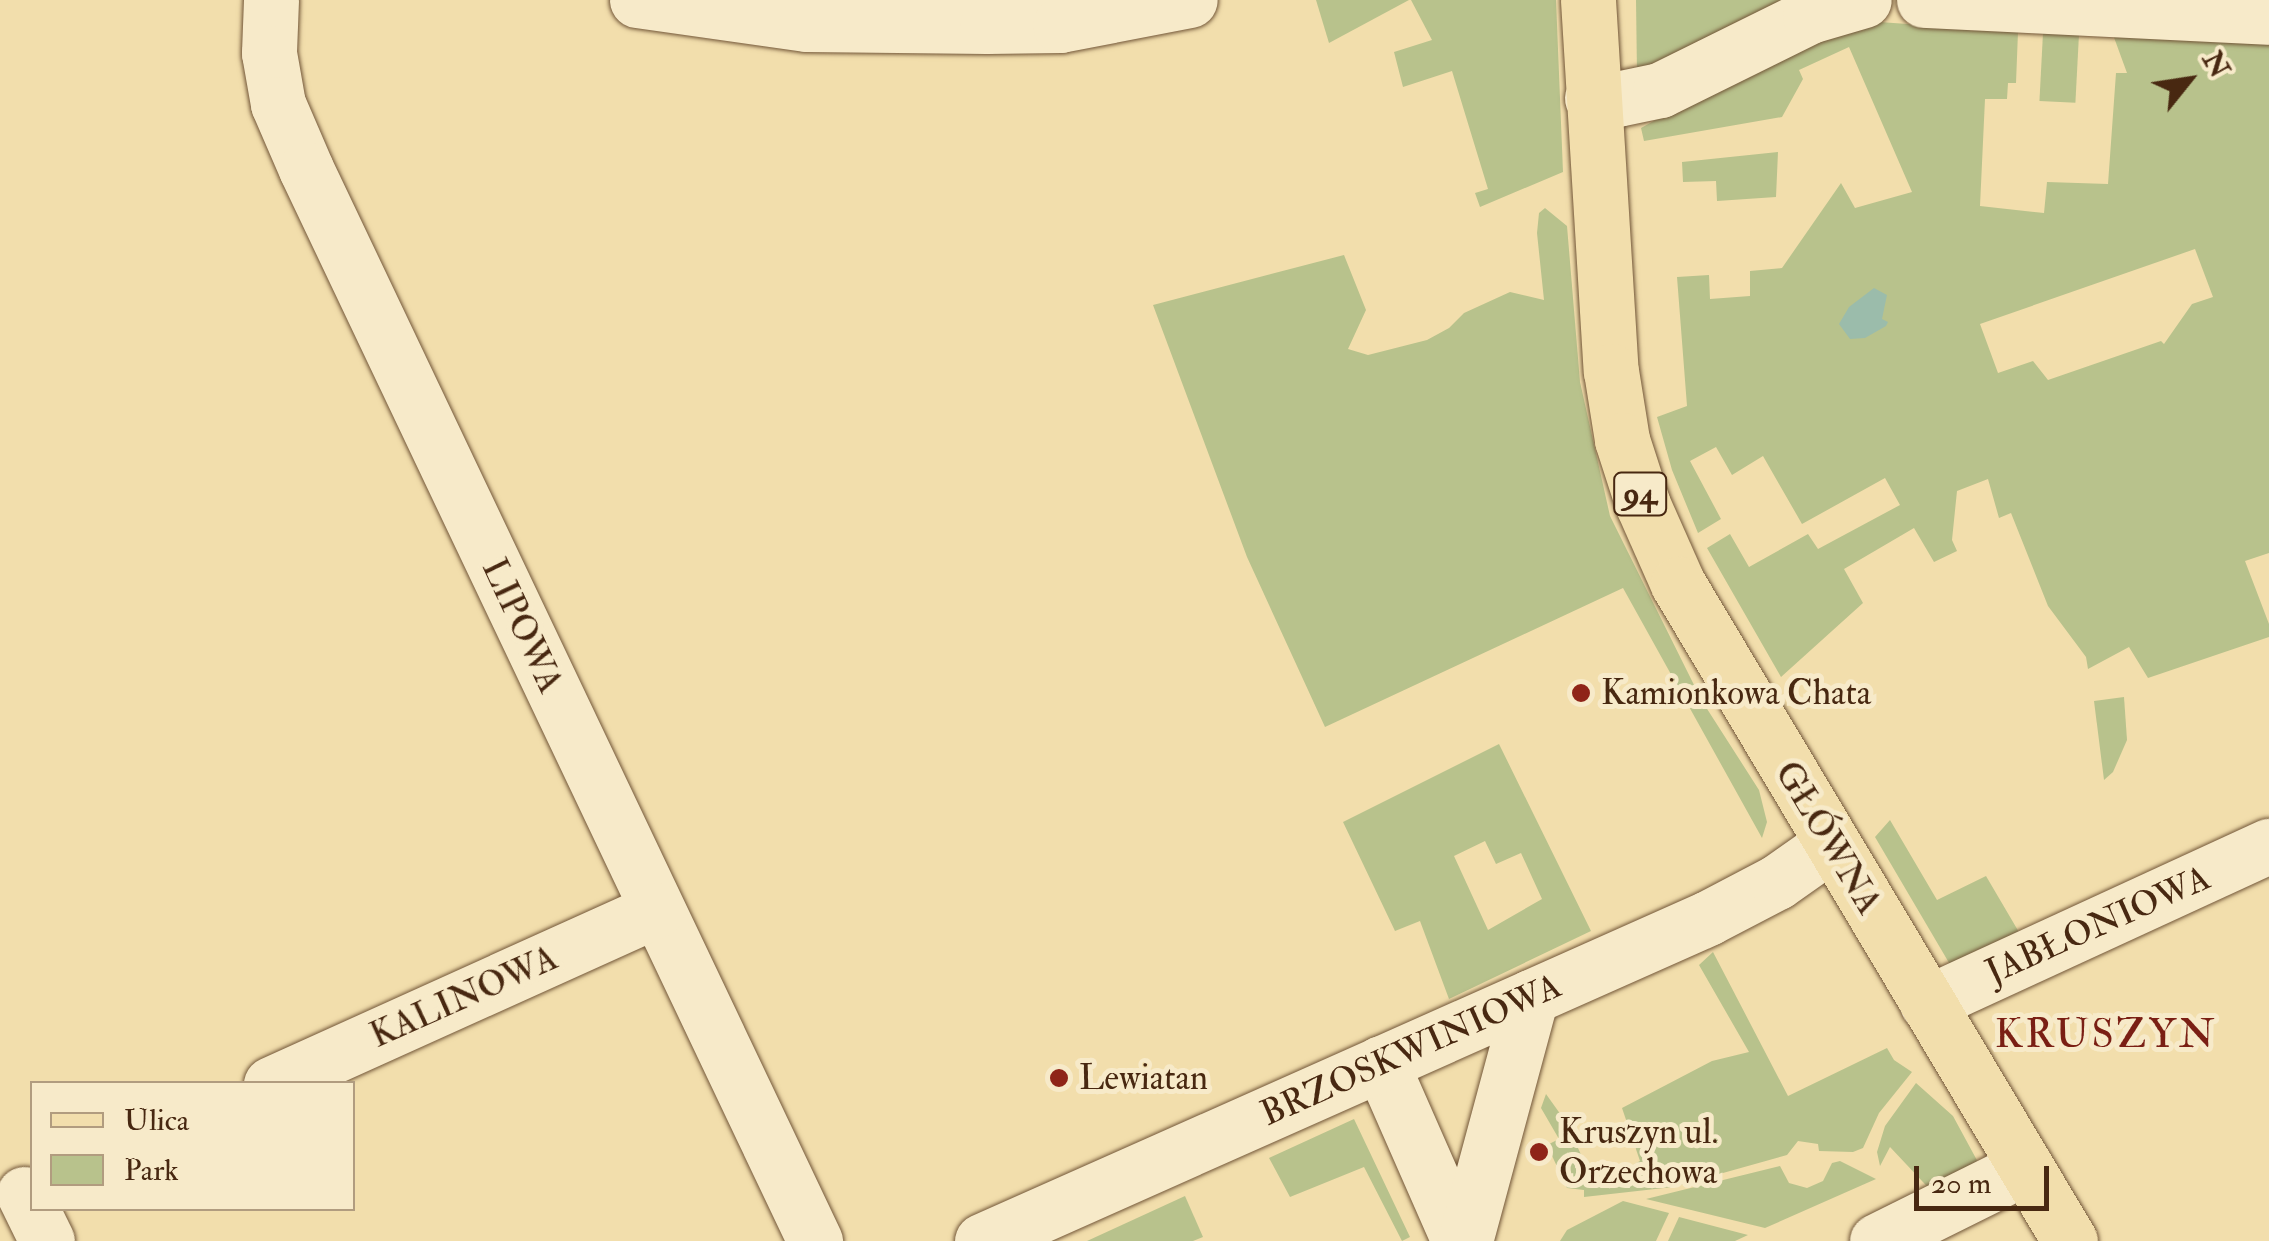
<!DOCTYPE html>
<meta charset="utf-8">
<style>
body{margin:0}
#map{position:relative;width:2269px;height:1241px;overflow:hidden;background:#f2deac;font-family:"IM FELL Double Pica",serif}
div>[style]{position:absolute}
.green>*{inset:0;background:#b8c28c;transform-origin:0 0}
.water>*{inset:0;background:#9bbcab}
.roads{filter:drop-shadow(0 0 2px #725638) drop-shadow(0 0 2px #725638)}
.minor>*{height:55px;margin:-27.5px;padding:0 27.5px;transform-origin:27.5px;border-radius:27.5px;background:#f7eac9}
.major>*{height:55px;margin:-27.5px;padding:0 27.5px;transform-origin:27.5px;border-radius:27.5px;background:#f2deac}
.dots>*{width:28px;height:28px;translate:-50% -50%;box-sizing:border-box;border:5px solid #f7eac9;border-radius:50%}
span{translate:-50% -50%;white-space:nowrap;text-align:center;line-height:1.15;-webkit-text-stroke:10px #f7eac9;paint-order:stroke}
.shield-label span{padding:2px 8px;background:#f7eac9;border:2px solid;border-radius:8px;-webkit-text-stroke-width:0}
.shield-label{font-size:32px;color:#482811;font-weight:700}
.street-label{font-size:35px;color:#482811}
.poi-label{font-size:35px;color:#482811}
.left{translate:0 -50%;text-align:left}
.quarter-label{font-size:40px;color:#7a1f14;letter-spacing:2.5px}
.legend{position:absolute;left:30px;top:1081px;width:325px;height:130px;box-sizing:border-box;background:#f7eac9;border:2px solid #b19c7f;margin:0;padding:12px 18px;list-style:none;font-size:30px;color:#482811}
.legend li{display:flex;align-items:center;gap:20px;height:50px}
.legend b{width:50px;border:2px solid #b19c7f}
.north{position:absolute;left:2139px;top:30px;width:100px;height:100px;-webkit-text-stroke:8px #f7eac9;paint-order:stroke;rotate:60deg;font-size:28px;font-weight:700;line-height:40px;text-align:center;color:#482811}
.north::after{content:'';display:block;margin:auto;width:35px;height:45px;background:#482811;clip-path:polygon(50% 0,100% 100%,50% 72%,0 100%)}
.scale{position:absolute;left:1914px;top:1166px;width:135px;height:45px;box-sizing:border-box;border:5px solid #482811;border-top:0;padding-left:12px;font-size:30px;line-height:35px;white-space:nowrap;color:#482811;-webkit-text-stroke:8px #f7eac9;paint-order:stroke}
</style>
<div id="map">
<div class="green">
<div style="clip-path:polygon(1316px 0,1409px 0,1329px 43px)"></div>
<div style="clip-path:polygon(1411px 0,1556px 0,1563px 172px,1480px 207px,1475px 193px,1488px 189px,1452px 71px,1403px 87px,1394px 52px,1432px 40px)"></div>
<div style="clip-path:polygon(1636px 0,1805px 0,1637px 74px)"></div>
<div style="clip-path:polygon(evenodd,1838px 19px,2018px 32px,2016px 83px,2008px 83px,2007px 99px,1985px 99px,1980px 206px,2044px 213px,2047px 182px,2108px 184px,2116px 73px,2127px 73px,2112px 32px,2269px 33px,2269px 553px,2245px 561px,2269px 624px,2269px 637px,2148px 678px,2129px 647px,2088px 669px,2086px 657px,2048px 606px,2011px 513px,1999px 518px,1988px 479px,1957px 491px,1952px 540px,1957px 551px,1934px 562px,1914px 528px,1844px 569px,1863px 603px,1781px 677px,1707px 548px,1730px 534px,1749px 567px,1808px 534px,1818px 549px,1900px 505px,1885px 478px,1802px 524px,1763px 456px,1732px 475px,1716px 447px,1690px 461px,1721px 519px,1698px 533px,1672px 470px,1657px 417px,1687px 406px,1677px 277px,1709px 275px,1710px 299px,1750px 296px,1750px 271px,1782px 268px,1841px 183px,1855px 208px,1912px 192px,1849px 47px,1799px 70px,1803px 79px,1782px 117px,1644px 141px,1641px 128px,1838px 19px,2195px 249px,2213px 297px,2192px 304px,2164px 344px,2161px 341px,2048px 380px,2033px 361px,1998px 373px,1980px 324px,2195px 249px)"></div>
<div style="left:2043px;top:33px;width:36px;height:68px;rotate:3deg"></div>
<div style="clip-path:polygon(1778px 152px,1776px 197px,1717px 201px,1716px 181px,1683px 182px,1682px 162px)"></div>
<div style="clip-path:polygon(1545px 208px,1567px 226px,1580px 382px,1610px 516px,1702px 701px,1759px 790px,1767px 822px,1762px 838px,1623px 588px,1325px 727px,1247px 557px,1153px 305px,1344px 255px,1366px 310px,1348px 349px,1368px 355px,1427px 340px,1449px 328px,1464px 313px,1510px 292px,1544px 300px,1537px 233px,1539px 213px)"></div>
<div style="clip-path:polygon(2124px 697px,2127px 740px,2113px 772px,2104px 780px,2094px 701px)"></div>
<div style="clip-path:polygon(evenodd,1499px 744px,1591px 931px,1449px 999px,1420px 921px,1395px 931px,1343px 822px,1499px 744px,1485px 841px,1496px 864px,1521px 853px,1542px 899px,1488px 930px,1454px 856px,1485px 841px)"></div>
<div style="clip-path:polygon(1890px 820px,1937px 900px,1986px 876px,2023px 939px,1955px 973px,1875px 837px)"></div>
<div style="clip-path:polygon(1713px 952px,1788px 1096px,1887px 1048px,1894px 1060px,1912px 1072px,1879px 1113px,1863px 1148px,1853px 1152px,1819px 1151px,1818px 1144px,1798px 1141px,1787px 1155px,1673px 1187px,1584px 1197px,1584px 1190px,1567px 1188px,1547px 1145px,1559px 1139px,1541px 1108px,1546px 1094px,1566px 1122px,1595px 1185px,1640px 1161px,1622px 1108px,1712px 1061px,1749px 1052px,1699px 965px)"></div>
<div style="clip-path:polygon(1916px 1083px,1953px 1116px,1979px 1164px,1938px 1198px,1890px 1147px,1880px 1166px,1877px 1152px,1885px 1126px)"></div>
<div style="clip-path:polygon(1354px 1119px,1410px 1237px,1402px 1241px,1364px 1167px,1290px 1197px,1269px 1158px)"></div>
<div style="clip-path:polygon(1840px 1161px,1876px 1179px,1765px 1228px,1646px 1199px,1780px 1166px,1789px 1183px,1807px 1188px,1823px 1181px,1832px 1163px)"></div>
<div style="clip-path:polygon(1185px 1196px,1203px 1237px,1193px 1241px,1087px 1241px)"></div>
<div style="clip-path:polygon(1623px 1201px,1669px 1213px,1656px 1241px,1560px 1241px,1567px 1230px)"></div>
<div style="clip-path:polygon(1679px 1217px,1748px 1235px,1735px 1241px,1668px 1241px)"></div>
</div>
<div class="water">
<div style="clip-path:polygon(1874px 288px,1887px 295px,1882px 319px,1888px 322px,1886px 326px,1865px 338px,1850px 339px,1839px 324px,1849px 307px)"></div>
</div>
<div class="roads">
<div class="minor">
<div style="left:271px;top:0;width:53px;rotate:92.2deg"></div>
<div style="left:269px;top:53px;width:52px;rotate:80deg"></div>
<div style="left:278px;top:104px;width:71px;rotate:66.7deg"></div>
<div style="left:306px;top:169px;width:1187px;rotate:64.6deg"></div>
<div style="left:637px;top:0;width:171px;rotate:8.1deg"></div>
<div style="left:806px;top:24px;width:181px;rotate:0.6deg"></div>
<div style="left:987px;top:26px;width:73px;rotate:-0.8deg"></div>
<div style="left:1060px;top:25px;width:132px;rotate:-10.9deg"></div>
<div style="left:1924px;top:0;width:345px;rotate:2.8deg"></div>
<div style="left:1592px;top:98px;width:25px;rotate:2deg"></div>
<div style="left:1617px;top:99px;width:44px;rotate:-11.8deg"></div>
<div style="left:1660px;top:90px;width:167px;rotate:-26.3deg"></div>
<div style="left:1810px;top:16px;width:56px;rotate:-16.5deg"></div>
<div style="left:1927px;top:1003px;width:376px;rotate:-24.7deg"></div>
<div style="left:1381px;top:1063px;width:194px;rotate:66.3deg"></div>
<div style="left:271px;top:1084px;width:423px;rotate:-24.3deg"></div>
<div style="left:24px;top:1194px;width:52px;rotate:63.9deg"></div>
<div style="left:982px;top:1241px;width:795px;rotate:-23.98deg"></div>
<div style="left:1708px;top:918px;width:78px;rotate:-27.6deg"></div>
<div style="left:1777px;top:882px;width:66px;rotate:-35.1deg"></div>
<div style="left:1465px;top:1241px;width:253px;rotate:-74.9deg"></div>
<div style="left:1877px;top:1241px;width:166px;rotate:-26.4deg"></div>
</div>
<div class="major">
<div style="left:1588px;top:0;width:372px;rotate:86.5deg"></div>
<div style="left:1611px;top:371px;width:70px;rotate:80.9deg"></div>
<div style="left:1622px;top:440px;width:68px;rotate:72.1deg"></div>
<div style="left:1643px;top:505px;width:86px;rotate:66.1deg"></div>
<div style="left:1678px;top:584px;width:765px;rotate:59.18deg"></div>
</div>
</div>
<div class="dots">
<div style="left:1581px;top:693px;background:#8f2418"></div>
<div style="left:1059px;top:1078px;background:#8f2418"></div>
<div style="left:1539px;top:1152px;background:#8f2418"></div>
</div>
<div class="shield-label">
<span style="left:1640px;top:494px">94</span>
</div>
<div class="street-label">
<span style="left:522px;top:626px;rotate:65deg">LIPOWA</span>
<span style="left:1828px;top:838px;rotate:59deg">GŁÓWNA</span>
<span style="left:2098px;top:925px;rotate:-24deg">JABŁONIOWA</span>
<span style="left:464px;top:997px;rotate:-24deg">KALINOWA</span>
<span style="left:1411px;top:1050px;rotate:-24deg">BRZOSKWINIOWA</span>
</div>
<div class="poi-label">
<span class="left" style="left:1601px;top:693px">Kamionkowa Chata</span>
<span class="left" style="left:1079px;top:1078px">Lewiatan</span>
<span class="left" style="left:1559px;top:1152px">Kruszyn ul.<br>Orzechowa</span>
</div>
<div class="quarter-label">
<span style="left:2106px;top:1035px">KRUSZYN</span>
</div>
<ul class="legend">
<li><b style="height:12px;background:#f2deac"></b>Ulica</li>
<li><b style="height:28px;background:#b8c28c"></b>Park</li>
</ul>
<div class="north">N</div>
<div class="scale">20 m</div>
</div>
